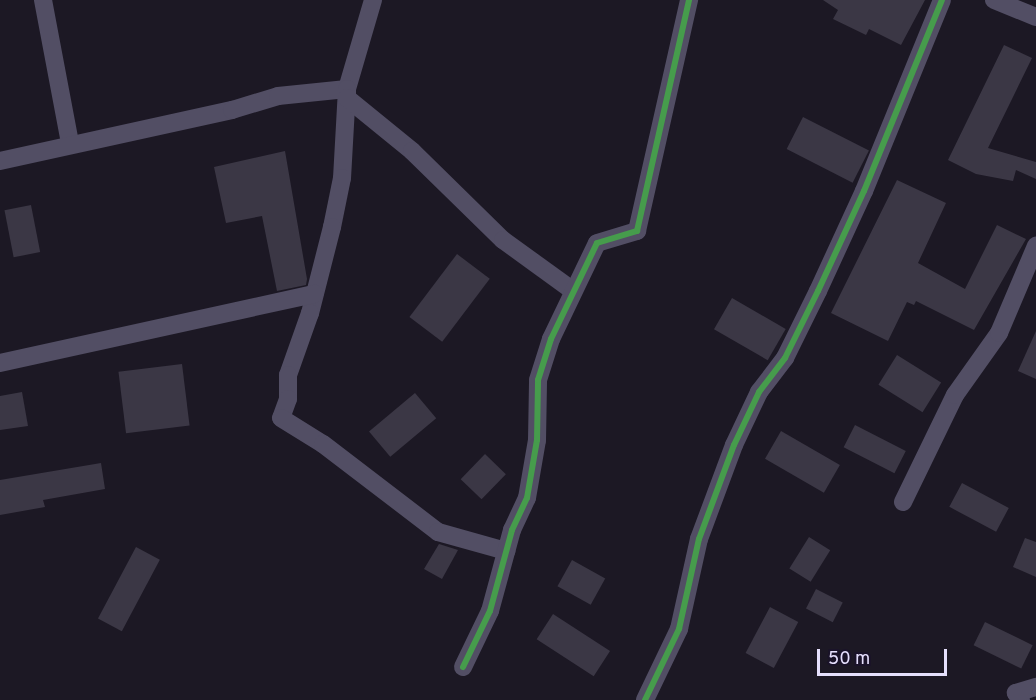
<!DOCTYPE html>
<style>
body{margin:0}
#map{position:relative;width:1036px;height:700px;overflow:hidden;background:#1c1824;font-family:Overpass,sans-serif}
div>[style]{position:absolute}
.building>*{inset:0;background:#3b3745;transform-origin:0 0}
.minor>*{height:18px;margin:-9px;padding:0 9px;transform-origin:9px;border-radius:9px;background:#524e64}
.cycleway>*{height:6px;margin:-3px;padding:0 3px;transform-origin:3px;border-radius:3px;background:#469c4c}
span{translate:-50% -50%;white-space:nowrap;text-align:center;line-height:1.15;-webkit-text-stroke:6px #1a1329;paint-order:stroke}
.scale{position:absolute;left:817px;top:649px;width:130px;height:27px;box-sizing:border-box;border:3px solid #e5dffc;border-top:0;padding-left:8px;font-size:18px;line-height:21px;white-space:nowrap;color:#e5dffc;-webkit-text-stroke:4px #1a1329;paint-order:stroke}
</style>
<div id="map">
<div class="building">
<div style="clip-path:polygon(823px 0,925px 0,901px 45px,869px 29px,866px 35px,833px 19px,838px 10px)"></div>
<div style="clip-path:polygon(1004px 45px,1032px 58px,988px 148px,1036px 162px,1036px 179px,1016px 170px,1013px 181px,976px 174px,948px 160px)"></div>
<div style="left:803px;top:117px;width:74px;height:36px;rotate:27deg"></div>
<div style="clip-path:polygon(285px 151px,307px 279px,306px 285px,277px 291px,262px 216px,226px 223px,214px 167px)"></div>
<div style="clip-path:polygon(897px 180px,946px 203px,918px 263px,965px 289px,997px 225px,1026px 239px,974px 330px,916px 301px,914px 305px,907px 302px,888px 341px,831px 313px)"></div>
<div style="left:31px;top:205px;width:48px;height:27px;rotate:79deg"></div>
<div style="left:457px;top:254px;width:41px;height:79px;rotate:37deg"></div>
<div style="left:732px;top:298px;width:62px;height:36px;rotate:30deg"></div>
<div style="clip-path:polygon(1036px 331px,1036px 379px,1018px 371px)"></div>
<div style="left:897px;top:355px;width:52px;height:35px;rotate:32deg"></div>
<div style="left:182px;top:364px;width:62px;height:64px;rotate:83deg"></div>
<div style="clip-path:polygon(22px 392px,28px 426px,0 430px,0 396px)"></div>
<div style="left:415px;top:393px;width:33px;height:60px;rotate:50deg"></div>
<div style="left:855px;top:425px;width:57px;height:25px;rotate:27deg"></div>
<div style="left:781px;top:431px;width:68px;height:32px;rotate:30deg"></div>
<div style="left:485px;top:454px;width:29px;height:35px;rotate:44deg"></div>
<div style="clip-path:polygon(101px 463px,105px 489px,43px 500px,45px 507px,0 515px,0 480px)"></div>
<div style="left:962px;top:483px;width:53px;height:27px;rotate:28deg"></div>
<div style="left:809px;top:537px;width:25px;height:37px;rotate:32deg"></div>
<div style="clip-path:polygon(1025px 538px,1036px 542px,1036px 577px,1013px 567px)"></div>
<div style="clip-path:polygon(439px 544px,458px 550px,442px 579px,424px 569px)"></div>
<div style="left:136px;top:547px;width:27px;height:81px;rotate:28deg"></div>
<div style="left:572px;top:560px;width:38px;height:30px;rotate:29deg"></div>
<div style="left:816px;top:589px;width:30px;height:22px;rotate:27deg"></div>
<div style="left:770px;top:607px;width:32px;height:52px;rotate:28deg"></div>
<div style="left:553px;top:614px;width:68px;height:30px;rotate:33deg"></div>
<div style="left:985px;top:622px;width:53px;height:26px;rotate:26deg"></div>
</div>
<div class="minor">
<div style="left:43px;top:0;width:146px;rotate:79.3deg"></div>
<div style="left:373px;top:0;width:93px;rotate:106.3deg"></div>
<div style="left:347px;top:89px;width:89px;rotate:93.2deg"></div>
<div style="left:342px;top:178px;width:50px;rotate:101.5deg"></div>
<div style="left:332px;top:227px;width:89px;rotate:104.3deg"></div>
<div style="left:310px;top:313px;width:66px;rotate:109.5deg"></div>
<div style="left:288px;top:375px;width:24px;rotate:90deg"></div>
<div style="left:288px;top:399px;width:20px;rotate:110deg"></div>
<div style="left:281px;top:418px;width:49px;rotate:31.8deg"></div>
<div style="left:323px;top:444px;width:145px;rotate:37.4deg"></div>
<div style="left:438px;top:532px;width:71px;rotate:15.6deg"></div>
<div style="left:994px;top:0;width:45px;rotate:22deg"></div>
<div style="left:0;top:161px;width:238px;rotate:-12.4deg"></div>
<div style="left:232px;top:110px;width:48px;rotate:-16.9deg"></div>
<div style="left:278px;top:96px;width:69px;rotate:-5.8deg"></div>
<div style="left:347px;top:89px;width:9px;rotate:90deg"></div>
<div style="left:347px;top:98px;width:84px;rotate:39.2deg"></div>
<div style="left:412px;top:151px;width:127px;rotate:44.4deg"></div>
<div style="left:503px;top:240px;width:85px;rotate:35.9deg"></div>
<div style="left:0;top:363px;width:322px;rotate:-12.4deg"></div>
<div style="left:903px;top:502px;width:119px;rotate:-64.1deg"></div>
<div style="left:955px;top:395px;width:76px;rotate:-54.6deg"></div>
<div style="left:999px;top:333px;width:95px;rotate:-67deg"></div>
<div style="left:463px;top:667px;width:62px;rotate:-64.3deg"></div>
<div style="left:490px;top:611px;width:84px;rotate:-74.8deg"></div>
<div style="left:512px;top:530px;width:35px;rotate:-65deg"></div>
<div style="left:527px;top:498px;width:59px;rotate:-80.2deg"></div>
<div style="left:537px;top:440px;width:60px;rotate:-89deg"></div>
<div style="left:538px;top:380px;width:43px;rotate:-72.4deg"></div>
<div style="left:551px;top:339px;width:106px;rotate:-64.4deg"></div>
<div style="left:597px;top:243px;width:42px;rotate:-16.7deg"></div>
<div style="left:637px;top:231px;width:237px;rotate:-77.3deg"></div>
<div style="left:645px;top:700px;width:79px;rotate:-64.4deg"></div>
<div style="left:679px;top:629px;width:92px;rotate:-77.5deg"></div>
<div style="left:699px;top:539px;width:100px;rotate:-69.6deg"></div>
<div style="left:734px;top:445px;width:59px;rotate:-64.7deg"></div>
<div style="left:759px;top:392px;width:43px;rotate:-52.6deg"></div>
<div style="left:785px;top:358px;width:75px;rotate:-63.8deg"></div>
<div style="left:818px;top:291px;width:110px;rotate:-65.3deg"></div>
<div style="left:864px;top:191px;width:206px;rotate:-67.8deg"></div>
<div style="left:1021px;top:700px;width:9px;rotate:-126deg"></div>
<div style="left:1016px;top:693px;width:21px;rotate:-17deg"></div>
</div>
<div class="cycleway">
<div style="left:463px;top:667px;width:62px;rotate:-64.3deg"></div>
<div style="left:490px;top:611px;width:84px;rotate:-74.8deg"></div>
<div style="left:512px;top:530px;width:35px;rotate:-65deg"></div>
<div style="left:527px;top:498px;width:59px;rotate:-80.2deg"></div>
<div style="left:537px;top:440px;width:60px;rotate:-89deg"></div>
<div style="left:538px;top:380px;width:43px;rotate:-72.4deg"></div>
<div style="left:551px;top:339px;width:106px;rotate:-64.4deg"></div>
<div style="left:597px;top:243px;width:42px;rotate:-16.7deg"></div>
<div style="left:637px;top:231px;width:237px;rotate:-77.3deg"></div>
<div style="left:645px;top:700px;width:79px;rotate:-64.4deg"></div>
<div style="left:679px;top:629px;width:92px;rotate:-77.5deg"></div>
<div style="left:699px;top:539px;width:100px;rotate:-69.6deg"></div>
<div style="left:734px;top:445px;width:59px;rotate:-64.7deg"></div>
<div style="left:759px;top:392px;width:43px;rotate:-52.6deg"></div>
<div style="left:785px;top:358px;width:75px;rotate:-63.8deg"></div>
<div style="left:818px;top:291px;width:110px;rotate:-65.3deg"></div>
<div style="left:864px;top:191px;width:206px;rotate:-67.8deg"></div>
</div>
<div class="scale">50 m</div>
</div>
